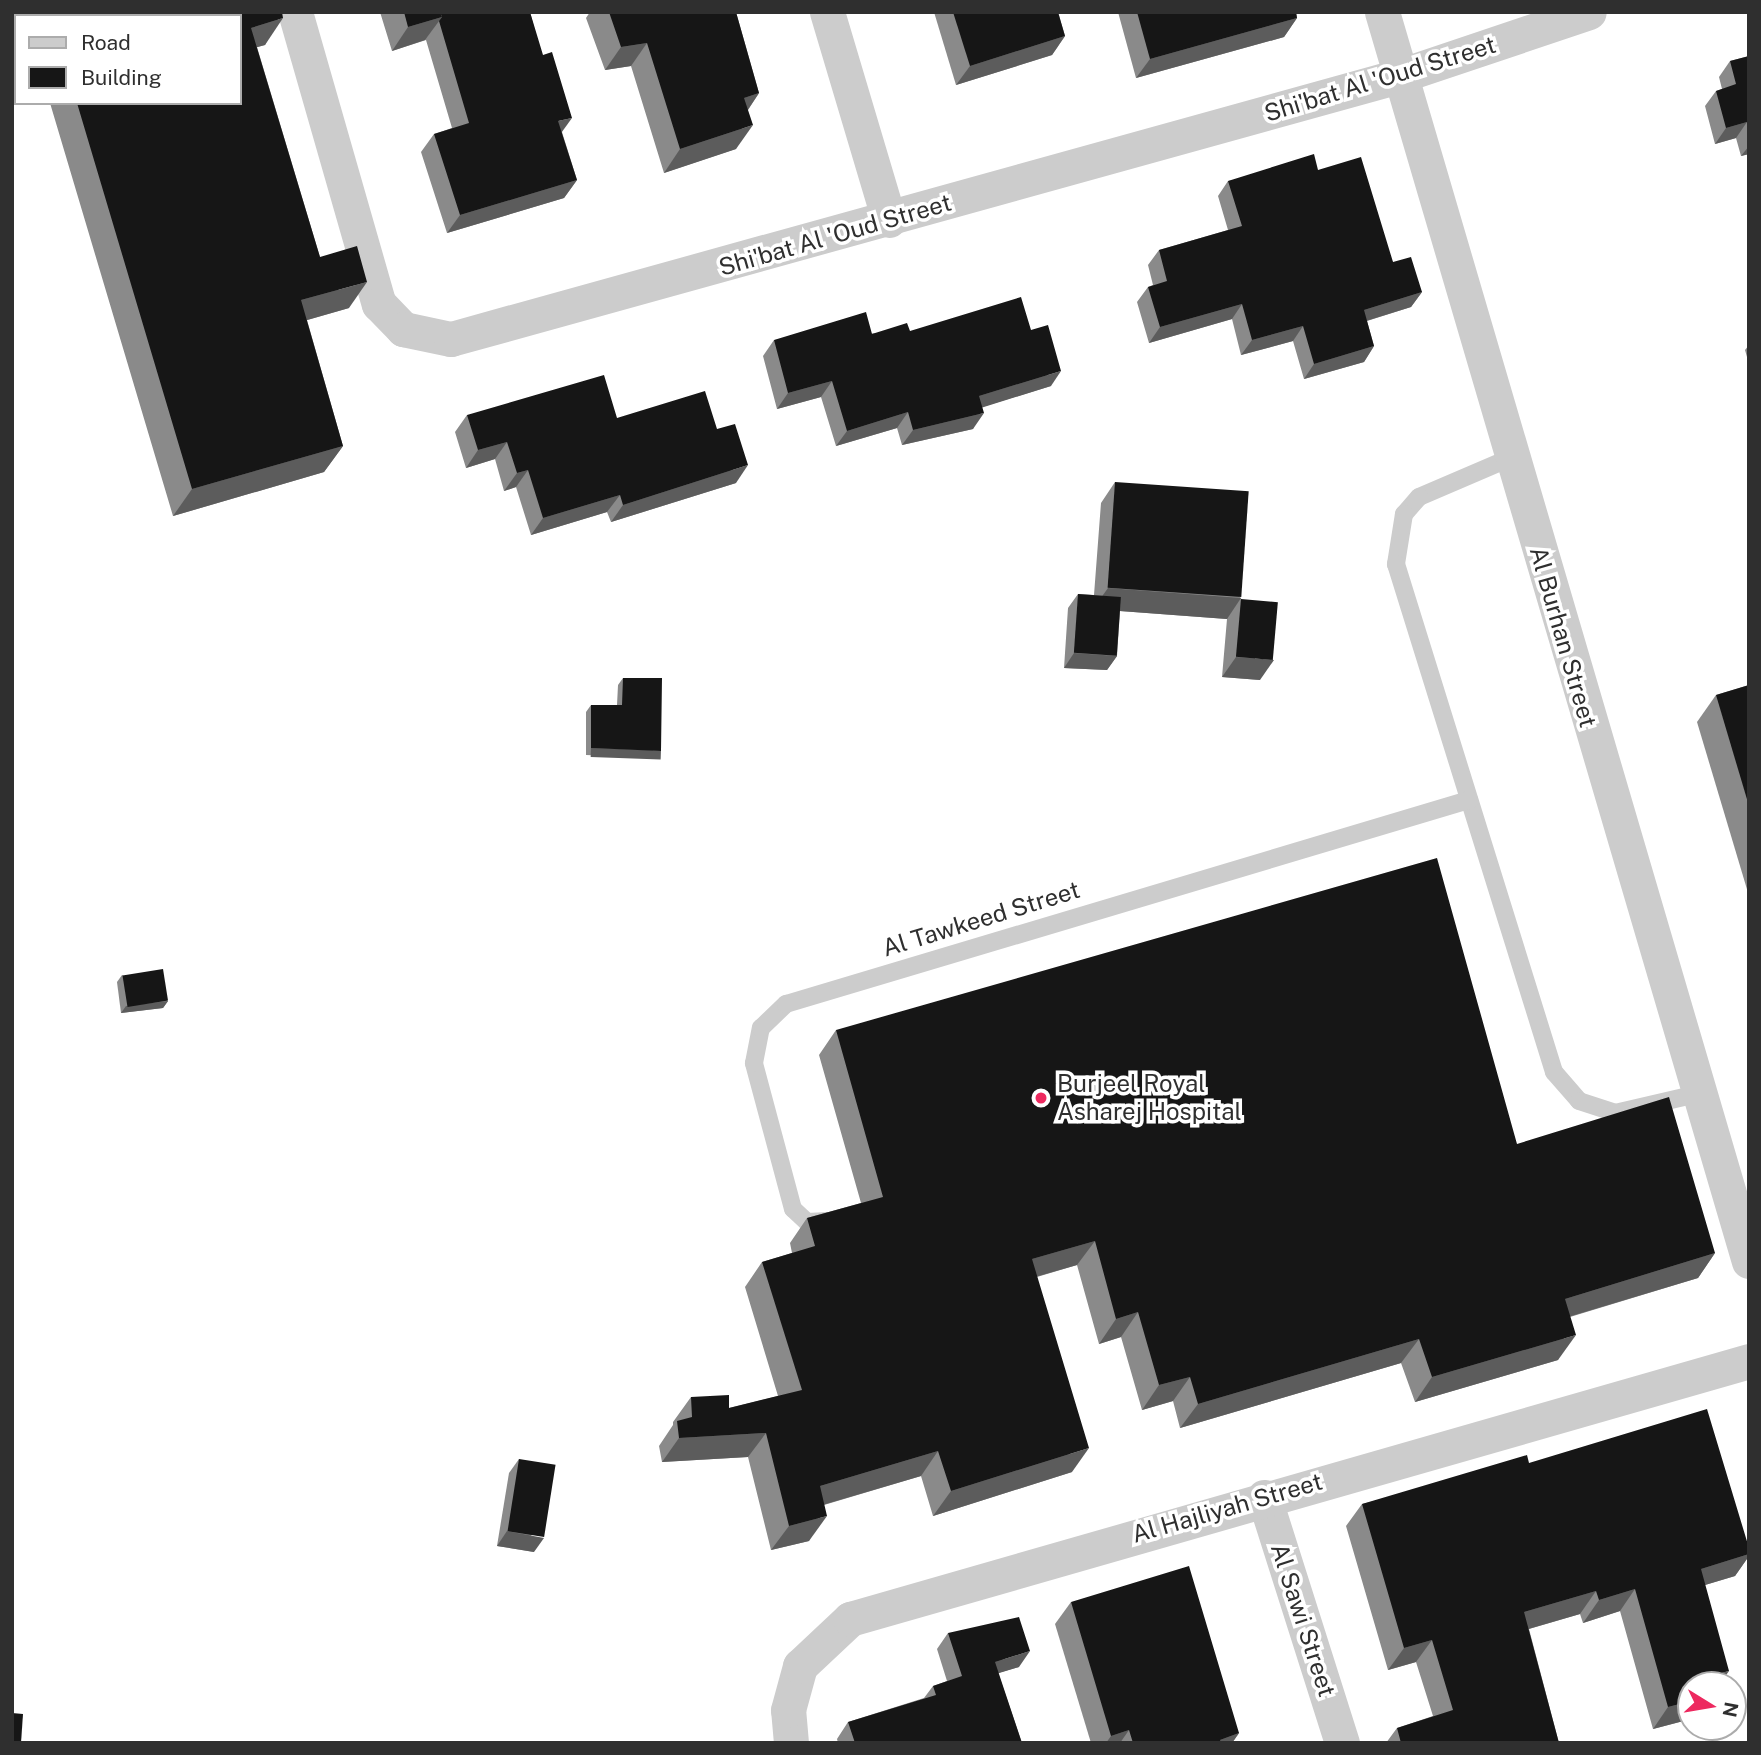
<!DOCTYPE html>
<style>
body{margin:0}
#map{position:relative;width:1761px;height:1755px;overflow:hidden;background:#fff;font-family:"Public Sans",sans-serif}
div>[style]{position:absolute}
.lane>*{height:18px;margin:-9px;padding:0 9px;transform-origin:9px;border-radius:9px;background:#ccc}
.street>*{height:35px;margin:-17.5px;padding:0 17.5px;transform-origin:17.5px;border-radius:17.5px;background:#ccc}
.wall>*{inset:0;background:#8a8a8a}
.shaded-wall>*{inset:0;background:#5c5c5c;transform-origin:0 0}
.building>*{inset:0;background:#161616;transform-origin:0 0}
.dots>*{width:19px;height:19px;translate:-50% -50%;box-sizing:border-box;border:4px solid #fff;border-radius:50%}
span{translate:-50% -50%;white-space:nowrap;text-align:center;line-height:1.15;-webkit-text-stroke:7px #fff;paint-order:stroke}
.street-label{font-size:24px;color:#2f2f2f}
.poi-label{font-size:24px;color:#2f2f2f}
.left{translate:0 -50%;text-align:left}
.frame{position:absolute;inset:0;border:14px solid #2f2f2f;pointer-events:none}
.legend{position:absolute;left:14px;top:14px;width:228px;height:91px;box-sizing:border-box;background:#fff;border:2px solid #acacac;margin:0;padding:9px 12px;list-style:none;font-size:21px;color:#2f2f2f}
.legend li{display:flex;align-items:center;gap:14px;height:35px}
.legend b{width:35px;border:2px solid #acacac}
.north{position:absolute;left:1677px;top:1671px;width:70px;height:70px;box-sizing:border-box;background:#fff;border:2px solid #acacac;border-radius:50%;rotate:101deg;font-size:19px;font-weight:700;line-height:28px;text-align:center;color:#2f2f2f}
.north::after{content:'';display:block;margin:auto;width:24px;height:32px;background:#ed295f;clip-path:polygon(50% 0,100% 100%,50% 72%,0 100%)}
</style>
<div id="map">
<div class="lane">
<div style="left:1510px;top:458px;width:99px;rotate:156.8deg"></div>
<div style="left:1419px;top:497px;width:23px;rotate:131deg"></div>
<div style="left:1404px;top:514px;width:51px;rotate:99.1deg"></div>
<div style="left:1396px;top:564px;width:532px;rotate:72.72deg"></div>
<div style="left:1554px;top:1072px;width:38px;rotate:49deg"></div>
<div style="left:1579px;top:1101px;width:38px;rotate:18deg"></div>
<div style="left:1615px;top:1113px;width:84px;rotate:-13deg"></div>
<div style="left:828px;top:1221px;width:21px;rotate:177deg"></div>
<div style="left:807px;top:1222px;width:19px;rotate:-137deg"></div>
<div style="left:793px;top:1209px;width:151px;rotate:-105deg"></div>
<div style="left:754px;top:1063px;width:36px;rotate:-79deg"></div>
<div style="left:761px;top:1028px;width:35px;rotate:-44deg"></div>
<div style="left:786px;top:1004px;width:713px;rotate:-16.63deg"></div>
</div>
<div class="street">
<div style="left:295px;top:12px;width:304px;rotate:74deg"></div>
<div style="left:379px;top:304px;width:35px;rotate:46deg"></div>
<div style="left:403px;top:329px;width:49px;rotate:11.8deg"></div>
<div style="left:451px;top:339px;width:987px;rotate:-15.51deg"></div>
<div style="left:1402px;top:75px;width:197px;rotate:-18.6deg"></div>
<div style="left:827px;top:12px;width:217px;rotate:73.4deg"></div>
<div style="left:1382px;top:12px;width:1302px;rotate:73.63deg"></div>
<div style="left:1264px;top:1497px;width:258px;rotate:72.4deg"></div>
<div style="left:791px;top:1743px;width:33px;rotate:-95deg"></div>
<div style="left:788px;top:1710px;width:46px;rotate:-74.7deg"></div>
<div style="left:800px;top:1666px;width:69px;rotate:-43.2deg"></div>
<div style="left:850px;top:1619px;width:935px;rotate:-16.01deg"></div>
</div>
<div class="wall">
<div style="clip-path:polygon(23px 12px,282px 12px,265px 45px,257px 47px,320px 257px,349px 308px,307px 320px,343px 446px,324px 472px,173px 516px,50px 103px,240px 103px,240px 16px,24px 16px)"></div>
<div style="clip-path:polygon(380px 12px,530px 12px,562px 132px,577px 180px,564px 198px,447px 233px,421px 152px,434px 134px,452px 128px,426px 40px,392px 51px)"></div>
<div style="clip-path:polygon(590px 12px,736px 12px,759px 93px,748px 110px,736px 149px,664px 173px,631px 66px,605px 70px,586px 18px)"></div>
<div style="clip-path:polygon(934px 12px,1058px 12px,1065px 36px,1052px 55px,956px 85px)"></div>
<div style="clip-path:polygon(1118px 12px,1296px 12px,1297px 18px,1284px 37px,1136px 78px)"></div>
<div style="clip-path:polygon(1749px 56px,1749px 154px,1741px 156px,1736px 138px,1715px 144px,1705px 106px,1716px 91px,1722px 89px,1719px 77px,1730px 61px)"></div>
<div style="clip-path:polygon(1318px 170px,1393px 262px,1422px 292px,1411px 307px,1367px 321px,1374px 346px,1364px 362px,1304px 379px,1293px 341px,1241px 355px,1232px 319px,1149px 343px,1137px 302px,1148px 287px,1153px 285px,1148px 265px,1159px 250px,1228px 230px,1218px 196px,1228px 181px)"></div>
<div style="clip-path:polygon(1031px 330px,1051px 386px,982px 407px,973px 429px,902px 445px,897px 428px,836px 446px,821px 397px,777px 409px,763px 356px,774px 340px,910px 331px)"></div>
<div style="clip-path:polygon(1749px 345px,1749px 364px,1745px 350px)"></div>
<div style="clip-path:polygon(467px 415px,617px 418px,717px 429px,736px 483px,611px 522px,607px 512px,531px 535px,516px 487px,504px 491px,495px 459px,466px 468px,455px 432px)"></div>
<div style="clip-path:polygon(1115px 482px,1241px 598px,1260px 680px,1222px 677px,1227px 619px,1120px 611px,1117px 656px,1107px 670px,1064px 668px,1068px 608px,1078px 594px,1094px 595px,1101px 503px)"></div>
<div style="clip-path:polygon(623px 678px,656px 758px,586px 755px,586px 712px,591px 705px,617px 705px,618px 685px)"></div>
<div style="clip-path:polygon(1749px 685px,1749px 896px,1697px 722px,1716px 695px)"></div>
<div style="clip-path:polygon(122px 975px,168px 1001px,163px 1008px,121px 1013px,117px 982px)"></div>
<div style="clip-path:polygon(836px 1030px,1517px 1144px,1715px 1253px,1698px 1278px,1570px 1317px,1558px 1360px,1415px 1402px,1401px 1363px,1180px 1428px,1173px 1401px,1142px 1410px,1121px 1337px,1099px 1344px,1077px 1265px,1037px 1277px,1072px 1472px,933px 1516px,921px 1476px,824px 1505px,809px 1541px,771px 1550px,748px 1457px,662px 1462px,659px 1446px,673px 1425px,673px 1422px,691px 1397px,729px 1408px,778px 1396px,745px 1287px,762px 1262px,792px 1253px,790px 1243px,807px 1218px,861px 1203px,819px 1055px)"></div>
<div style="clip-path:polygon(519px 1459px,534px 1552px,497px 1546px,509px 1473px)"></div>
<div style="clip-path:polygon(1529px 1463px,1749px 1548px,1749px 1556px,1735px 1576px,1705px 1585px,1691px 1685px,1691px 1719px,1653px 1729px,1620px 1611px,1583px 1623px,1580px 1614px,1529px 1629px,1559px 1743px,1386px 1743px,1397px 1728px,1433px 1716px,1416px 1662px,1388px 1670px,1346px 1526px,1362px 1504px)"></div>
<div style="clip-path:polygon(1071px 1602px,1239px 1733px,1232px 1743px,1091px 1743px,1055px 1624px)"></div>
<div style="clip-path:polygon(948px 1633px,1019px 1667px,998px 1673px,1022px 1743px,838px 1743px,837px 1739px,848px 1722px,924px 1698px,933px 1686px,947px 1681px,937px 1649px)"></div>
</div>
<div class="shaded-wall">
<div style="clip-path:polygon(442px 17px,425px 40px,392px 51px,408px 27px)"></div>
<div style="clip-path:polygon(283px 18px,265px 45px,240px 52px,251px 28px)"></div>
<div style="clip-path:polygon(1297px 18px,1284px 37px,1136px 78px,1150px 59px)"></div>
<div style="clip-path:polygon(1065px 36px,1052px 55px,956px 85px,970px 66px)"></div>
<div style="clip-path:polygon(647px 43px,631px 66px,605px 70px,621px 47px)"></div>
<div style="clip-path:polygon(759px 93px,743px 117px,744px 98px)"></div>
<div style="clip-path:polygon(572px 118px,559px 136px,558px 121px)"></div>
<div style="clip-path:polygon(1747px 122px,1736px 138px,1715px 144px,1726px 128px)"></div>
<div style="clip-path:polygon(753px 125px,736px 149px,664px 173px,680px 149px)"></div>
<div style="clip-path:polygon(1749px 146px,1749px 154px,1741px 156px)"></div>
<div style="clip-path:polygon(577px 180px,564px 198px,447px 233px,460px 215px)"></div>
<div style="clip-path:polygon(367px 282px,349px 308px,283px 327px,301px 300px)"></div>
<div style="clip-path:polygon(1422px 292px,1411px 307px,1353px 325px,1364px 310px)"></div>
<div style="clip-path:polygon(1242px 304px,1232px 319px,1149px 343px,1160px 327px)"></div>
<div style="clip-path:polygon(1303px 326px,1293px 341px,1241px 355px,1252px 340px)"></div>
<div style="clip-path:polygon(1374px 346px,1364px 362px,1304px 379px,1314px 364px)"></div>
<div style="clip-path:polygon(1061px 371px,1051px 386px,968px 412px,979px 396px)"></div>
<div style="clip-path:polygon(832px 381px,821px 397px,777px 409px,788px 393px)"></div>
<div style="clip-path:polygon(908px 412px,897px 428px,836px 446px,847px 431px)"></div>
<div style="clip-path:polygon(984px 413px,973px 429px,902px 445px,913px 430px)"></div>
<div style="clip-path:polygon(507px 442px,495px 459px,466px 468px,478px 450px)"></div>
<div style="clip-path:polygon(343px 446px,324px 472px,173px 516px,192px 489px)"></div>
<div style="clip-path:polygon(748px 465px,736px 483px,611px 522px,623px 505px)"></div>
<div style="clip-path:polygon(528px 470px,516px 487px,504px 491px,517px 473px)"></div>
<div style="clip-path:polygon(620px 495px,607px 512px,531px 535px,543px 518px)"></div>
<div style="clip-path:polygon(1108px 588px,1241px 598px,1227px 619px,1093px 609px)"></div>
<div style="clip-path:polygon(1074px 653px,1117px 656px,1107px 670px,1064px 668px)"></div>
<div style="clip-path:polygon(1236px 657px,1274px 660px,1260px 680px,1222px 677px)"></div>
<div style="left:591px;top:748px;width:70px;height:9px;rotate:2deg"></div>
<div style="clip-path:polygon(168px 1001px,163px 1008px,121px 1013px,126px 1006px)"></div>
<div style="clip-path:polygon(1095px 1241px,1077px 1265px,1014px 1283px,1032px 1259px)"></div>
<div style="clip-path:polygon(1715px 1253px,1698px 1278px,1548px 1323px,1565px 1299px)"></div>
<div style="clip-path:polygon(1138px 1312px,1121px 1337px,1099px 1344px,1116px 1319px)"></div>
<div style="clip-path:polygon(1576px 1335px,1558px 1360px,1415px 1402px,1432px 1377px)"></div>
<div style="clip-path:polygon(1419px 1339px,1401px 1363px,1180px 1428px,1198px 1404px)"></div>
<div style="clip-path:polygon(1190px 1377px,1173px 1401px,1142px 1410px,1159px 1385px)"></div>
<div style="clip-path:polygon(766px 1433px,748px 1457px,662px 1462px,679px 1438px)"></div>
<div style="clip-path:polygon(1089px 1448px,1072px 1472px,933px 1516px,951px 1491px)"></div>
<div style="clip-path:polygon(938px 1451px,921px 1476px,802px 1511px,820px 1486px)"></div>
<div style="clip-path:polygon(827px 1516px,809px 1541px,771px 1550px,789px 1526px)"></div>
<div style="clip-path:polygon(507px 1531px,544px 1538px,534px 1552px,497px 1546px)"></div>
<div style="clip-path:polygon(1749px 1554px,1749px 1556px,1735px 1576px,1685px 1591px,1701px 1569px)"></div>
<div style="clip-path:polygon(1635px 1589px,1620px 1611px,1583px 1623px,1599px 1600px)"></div>
<div style="clip-path:polygon(1596px 1591px,1580px 1614px,1508px 1635px,1524px 1612px)"></div>
<div style="clip-path:polygon(1432px 1640px,1416px 1662px,1388px 1670px,1404px 1648px)"></div>
<div style="clip-path:polygon(1030px 1651px,1019px 1667px,983px 1678px,995px 1662px)"></div>
<div style="clip-path:polygon(1729px 1671px,1719px 1685px,1697px 1685px,1702px 1678px)"></div>
<div style="clip-path:polygon(1691px 1701px,1691px 1719px,1653px 1729px,1668px 1707px)"></div>
<div style="clip-path:polygon(1129px 1730px,1120px 1743px,1106px 1743px,1111px 1736px)"></div>
<div style="clip-path:polygon(1239px 1733px,1232px 1743px,1218px 1743px,1220px 1740px)"></div>
</div>
<div class="building">
<div style="clip-path:polygon(50px 12px,282px 12px,283px 18px,251px 28px,320px 257px,357px 246px,367px 282px,301px 300px,343px 446px,192px 489px,77px 103px,240px 103px,240px 16px,51px 16px)"></div>
<div style="clip-path:polygon(404px 12px,440px 12px,442px 17px,408px 27px)"></div>
<div style="clip-path:polygon(440px 12px,530px 12px,543px 55px,552px 52px,572px 118px,558px 121px,577px 180px,460px 215px,434px 134px,469px 123px,439px 21px,442px 17px)"></div>
<div style="clip-path:polygon(609px 12px,736px 12px,759px 93px,744px 98px,753px 125px,680px 149px,647px 43px,621px 47px)"></div>
<div style="clip-path:polygon(953px 12px,1058px 12px,1065px 36px,970px 66px)"></div>
<div style="clip-path:polygon(1137px 12px,1296px 12px,1297px 18px,1150px 59px)"></div>
<div style="clip-path:polygon(1749px 56px,1749px 128px,1747px 122px,1726px 128px,1716px 91px,1736px 84px,1730px 61px)"></div>
<div style="clip-path:polygon(1314px 154px,1318px 170px,1361px 157px,1393px 262px,1411px 257px,1422px 292px,1364px 310px,1374px 346px,1314px 364px,1303px 326px,1252px 340px,1242px 304px,1160px 327px,1148px 287px,1167px 281px,1159px 250px,1242px 226px,1228px 181px)"></div>
<div style="clip-path:polygon(1021px 297px,1031px 330px,1048px 325px,1061px 371px,979px 396px,984px 413px,913px 430px,908px 412px,847px 431px,832px 381px,788px 393px,774px 340px,866px 312px,872px 334px,907px 323px,910px 331px)"></div>
<div style="clip-path:polygon(604px 375px,617px 418px,705px 391px,717px 429px,735px 424px,748px 465px,623px 505px,620px 495px,543px 518px,528px 470px,517px 473px,507px 442px,478px 450px,467px 415px)"></div>
<div style="left:1115px;top:482px;width:134px;height:106px;rotate:4deg"></div>
<div style="left:1078px;top:594px;width:43px;height:59px;rotate:4deg"></div>
<div style="left:1241px;top:599px;width:37px;height:58px;rotate:5deg"></div>
<div style="clip-path:polygon(623px 678px,662px 678px,661px 751px,591px 748px,591px 705px,622px 705px)"></div>
<div style="clip-path:polygon(1749px 685px,1749px 806px,1716px 695px)"></div>
<div style="clip-path:polygon(1437px 858px,1517px 1144px,1669px 1097px,1715px 1253px,1565px 1299px,1576px 1335px,1432px 1377px,1419px 1339px,1198px 1404px,1190px 1377px,1159px 1385px,1138px 1312px,1116px 1319px,1095px 1241px,1032px 1259px,1089px 1448px,951px 1491px,938px 1451px,820px 1486px,827px 1516px,789px 1526px,766px 1433px,679px 1438px,677px 1421px,692px 1417px,691px 1397px,729px 1395px,729px 1408px,802px 1390px,762px 1262px,815px 1246px,807px 1218px,883px 1197px,836px 1030px)"></div>
<div style="left:163px;top:969px;width:32px;height:41px;rotate:81deg"></div>
<div style="clip-path:polygon(1707px 1409px,1749px 1548px,1749px 1554px,1701px 1569px,1729px 1671px,1702px 1678px,1704px 1685px,1691px 1685px,1691px 1701px,1668px 1707px,1635px 1589px,1599px 1600px,1596px 1591px,1524px 1612px,1559px 1743px,1401px 1743px,1397px 1728px,1453px 1710px,1432px 1640px,1404px 1648px,1362px 1504px,1527px 1455px,1529px 1463px)"></div>
<div style="left:519px;top:1459px;width:37px;height:73px;rotate:9deg"></div>
<div style="clip-path:polygon(1189px 1566px,1239px 1733px,1220px 1740px,1221px 1743px,1133px 1743px,1129px 1730px,1111px 1736px,1071px 1602px)"></div>
<div style="clip-path:polygon(1019px 1617px,1030px 1651px,995px 1662px,1022px 1743px,855px 1743px,848px 1722px,936px 1695px,933px 1686px,962px 1676px,948px 1633px)"></div>
<div style="clip-path:polygon(12px 1713px,23px 1714px,21px 1743px,12px 1743px)"></div>
</div>
<div class="dots">
<div style="left:1041px;top:1098px;background:#ed295f"></div>
</div>
<div class="street-label">
<span style="left:1380px;top:79px;rotate:-17deg">Shi'bat Al 'Oud Street</span>
<span style="left:835px;top:235px;rotate:-16deg">Shi'bat Al 'Oud Street</span>
<span style="left:1563px;top:637px;rotate:74deg">Al Burhan Street</span>
<span style="left:981px;top:919px;rotate:-17deg">Al Tawkeed Street</span>
<span style="left:1227px;top:1508px;rotate:-16deg">Al Hajliyah Street</span>
<span style="left:1303px;top:1620px;rotate:72deg">Al Sawi Street</span>
</div>
<div class="poi-label">
<span class="left" style="left:1057px;top:1098px">Burjeel Royal<br>Asharej Hospital</span>
</div>
<div class="frame"></div>
<ul class="legend">
<li><b style="height:9px;background:#ccc"></b>Road</li>
<li><b style="height:19px;background:#161616"></b>Building</li>
</ul>
<div class="north">N</div>
</div>
